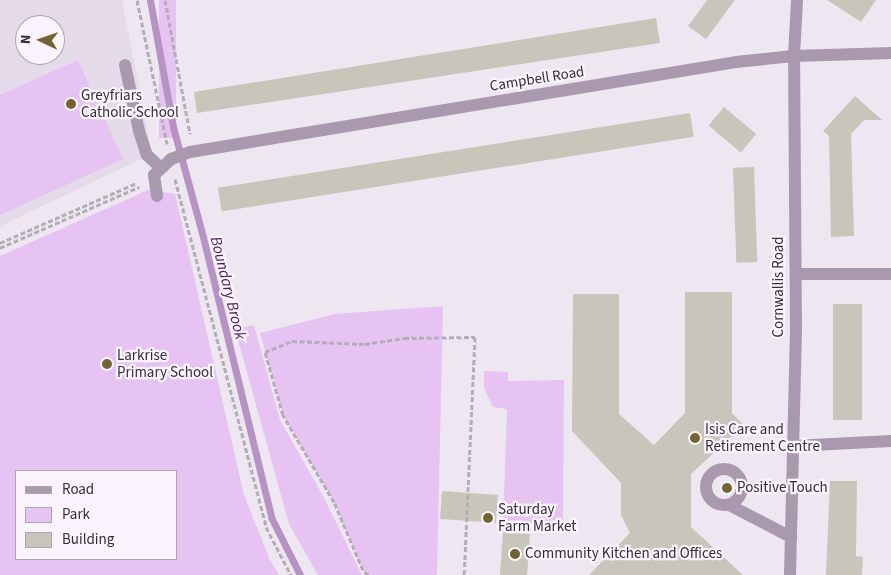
<!DOCTYPE html>
<style>
body{margin:0}
#map{position:relative;width:891px;height:575px;overflow:hidden;background:#eee7f1;font-family:"Source Sans 3",sans-serif}
div>[style]{position:absolute}
.built>*{inset:0;background:#e5dae9}
.green>*{inset:0;background:#e6c3f2;transform-origin:0 0}
.stream>*{height:7px;margin:-3.5px;padding:0 3.5px;transform-origin:3.5px;border-radius:3.5px;background:#b792c4}
.building>*{inset:0;background:#c8c5ba;transform-origin:0 0}
.path>*{height:3px;margin-top:-1.5px;transform-origin:0;background:repeating-linear-gradient(90deg,#b3aeb6 0 5px,transparent 0 7.5px)}
.minor>*{height:12px;margin:-6px;padding:0 6px;transform-origin:6px;border-radius:6px;background:#a998ae}
.minor>.ring{margin:-6px;padding:0;box-sizing:content-box;background:none;border:12px solid #a998ae;border-radius:50%}
.dots>*{width:14px;height:14px;translate:-50% -50%;box-sizing:border-box;border:2px solid #fbf4fe;border-radius:50%}
span{translate:-50% -50%;white-space:nowrap;text-align:center;line-height:1.15;-webkit-text-stroke:4.5px #fbf4fe;paint-order:stroke}
.street-label{font-size:15px;color:#323033}
.poi-label{font-size:15px;color:#323033}
.left{translate:0 -50%;text-align:left}
.water-label{font-size:16px;color:#4f205e;font-style:italic}
.legend{position:absolute;left:15px;top:470px;width:162px;height:90px;box-sizing:border-box;background:#fbf4fe;border:1px solid #aba6ad;margin:0;padding:6px 9px;list-style:none;font-size:15px;color:#323033}
.legend li{display:flex;align-items:center;gap:10px;height:25px}
.legend b{width:25px;border:1px solid #aba6ad}
.north{position:absolute;left:15px;top:15px;width:50px;height:50px;box-sizing:border-box;background:#fbf4fe;border:1px solid #aba6ad;border-radius:50%;rotate:273deg;font-size:14px;font-weight:700;line-height:20px;text-align:center;color:#323033}
.north::after{content:'';display:block;margin:auto;width:18px;height:22px;background:#726432;clip-path:polygon(50% 0,100% 100%,50% 72%,0 100%)}
</style>
<div id="map">
<div class="built">
<div style="clip-path:polygon(evenodd,0 0,122px 0,152px 154px,0 226px,0 0,25px 25px,55px 25px,55px 55px,25px 55px,25px 25px)"></div>
</div>
<div class="green">
<div style="left:159px;top:0;width:17px;height:138px"></div>
<div style="clip-path:polygon(78px 60px,123px 159px,0 215px,0 95px)"></div>
<div style="clip-path:polygon(evenodd,148px 190px,175px 194px,244px 495px,270px 560px,279px 575px,0 575px,0 256px,148px 190px,16px 471px,176px 471px,176px 559px,16px 559px,16px 471px)"></div>
<div style="clip-path:polygon(443px 306px,437px 575px,368px 575px,363px 570px,334px 502px,283px 415px,260px 333px,335px 314px)"></div>
<div style="clip-path:polygon(254px 325px,280px 420px,323px 496px,362px 575px,318px 575px,289px 524px,235px 329px)"></div>
<div style="clip-path:polygon(484px 371px,508px 372px,508px 381px,564px 380px,563px 525px,503px 522px,507px 409px,493px 407px,484px 388px)"></div>
</div>
<div class="stream">
<div style="left:150px;top:0;width:129px;rotate:79.7deg"></div>
<div style="left:173px;top:127px;width:114px;rotate:74.7deg"></div>
<div style="left:203px;top:237px;width:290px;rotate:76.3deg"></div>
<div style="left:272px;top:519px;width:63px;rotate:63.4deg"></div>
</div>
<div class="building">
<div style="clip-path:polygon(707px 0,735px 0,706px 39px,688px 26px)"></div>
<div style="clip-path:polygon(827px 0,876px 0,861px 22px)"></div>
<div style="clip-path:polygon(656px 18px,660px 43px,197px 113px,194px 92px)"></div>
<div style="clip-path:polygon(855px 96px,882px 120px,864px 120px,851px 134px,854px 236px,831px 237px,829px 136px,823px 131px)"></div>
<div style="left:724px;top:107px;width:42px;height:24px;rotate:40deg"></div>
<div style="left:690px;top:113px;width:24px;height:478px;rotate:81deg"></div>
<div style="left:754px;top:167px;width:95px;height:21px;rotate:88deg"></div>
<div style="clip-path:polygon(685px 292px,732px 292px,732px 413px,744px 425px,691px 474px,691px 527px,743px 575px,589px 575px,630px 533px,621px 515px,621px 483px,572px 431px,573px 294px,619px 294px,619px 414px,654px 445px,685px 413px)"></div>
<div style="left:833px;top:304px;width:29px;height:116px"></div>
<div style="clip-path:polygon(830px 481px,857px 481px,856px 556px,863px 557px,862px 575px,826px 575px)"></div>
<div style="left:442px;top:491px;width:56px;height:28px;rotate:4deg"></div>
<div style="left:503px;top:532px;width:27px;height:43px;rotate:4deg"></div>
</div>
<div class="path">
<div style="left:137px;top:0;width:147px;rotate:78.2deg"></div>
<div style="left:165px;top:0;width:136px;rotate:79.4deg"></div>
<div style="left:175px;top:179px;width:360px;rotate:75.3deg"></div>
<div style="left:266px;top:527px;width:54px;rotate:62.5deg"></div>
<div style="left:0;top:243px;width:150px;rotate:-23.7deg"></div>
<div style="left:0;top:248px;width:152px;rotate:-23.7deg"></div>
<div style="left:368px;top:575px;width:7px;rotate:-135deg"></div>
<div style="left:363px;top:570px;width:74px;rotate:-113.1deg"></div>
<div style="left:334px;top:502px;width:101px;rotate:-120.4deg"></div>
<div style="left:283px;top:415px;width:66px;rotate:-105.9deg"></div>
<div style="left:265px;top:352px;width:29px;rotate:-22deg"></div>
<div style="left:292px;top:341px;width:73px;rotate:2.4deg"></div>
<div style="left:365px;top:344px;width:39px;rotate:-9deg"></div>
<div style="left:404px;top:338px;width:71px;rotate:-0.8deg"></div>
<div style="left:475px;top:337px;width:238px;rotate:92.6deg"></div>
</div>
<div class="minor">
<div style="left:125px;top:65px;width:67px;rotate:78deg"></div>
<div style="left:139px;top:131px;width:25px;rotate:72deg"></div>
<div style="left:147px;top:155px;width:19px;rotate:43deg"></div>
<div style="left:157px;top:196px;width:21px;rotate:-98deg"></div>
<div style="left:154px;top:175px;width:23px;rotate:-43deg"></div>
<div style="left:171px;top:159px;width:20px;rotate:-20deg"></div>
<div style="left:190px;top:152px;width:553px;rotate:-9.36deg"></div>
<div style="left:736px;top:62px;width:58px;rotate:-5.9deg"></div>
<div style="left:794px;top:56px;width:97px;rotate:-1.8deg"></div>
<div style="left:796px;top:274px;width:95px"></div>
<div style="left:793px;top:446px;width:98px;rotate:-2.9deg"></div>
<div class="ring" style="left:706px;top:469px;width:24px;height:24px"></div>
<div style="left:729px;top:505px;width:70px;rotate:27.3deg"></div>
<div style="left:790px;top:575px;width:241px;rotate:-88.6deg"></div>
<div style="left:796px;top:334px;width:278px;rotate:-90.4deg"></div>
<div style="left:794px;top:56px;width:56px;rotate:-86.9deg"></div>
</div>
<div class="dots">
<div style="left:71px;top:104px;background:#726432"></div>
<div style="left:107px;top:364px;background:#726432"></div>
<div style="left:695px;top:438px;background:#726432"></div>
<div style="left:727px;top:488px;background:#726432"></div>
<div style="left:488px;top:518px;background:#726432"></div>
<div style="left:515px;top:554px;background:#726432"></div>
</div>
<div class="street-label">
<span style="left:537px;top:79px;rotate:-9deg">Campbell Road</span>
<span style="left:779px;top:287px;rotate:-90deg">Cornwallis Road</span>
</div>
<div class="poi-label">
<span class="left" style="left:81px;top:104px">Greyfriars<br>Catholic School</span>
<span class="left" style="left:117px;top:364px">Larkrise<br>Primary School</span>
<span class="left" style="left:705px;top:438px">Isis Care and<br>Retirement Centre</span>
<span class="left" style="left:737px;top:488px">Positive Touch</span>
<span class="left" style="left:498px;top:518px">Saturday<br>Farm Market</span>
<span class="left" style="left:525px;top:554px">Community Kitchen and Offices</span>
</div>
<div class="water-label">
<span style="left:228px;top:288px;rotate:76deg">Boundary Brook</span>
</div>
<ul class="legend">
<li><b style="height:6px;background:#a998ae"></b>Road</li>
<li><b style="height:14px;background:#e6c3f2"></b>Park</li>
<li><b style="height:14px;background:#c8c5ba"></b>Building</li>
</ul>
<div class="north">N</div>
</div>
